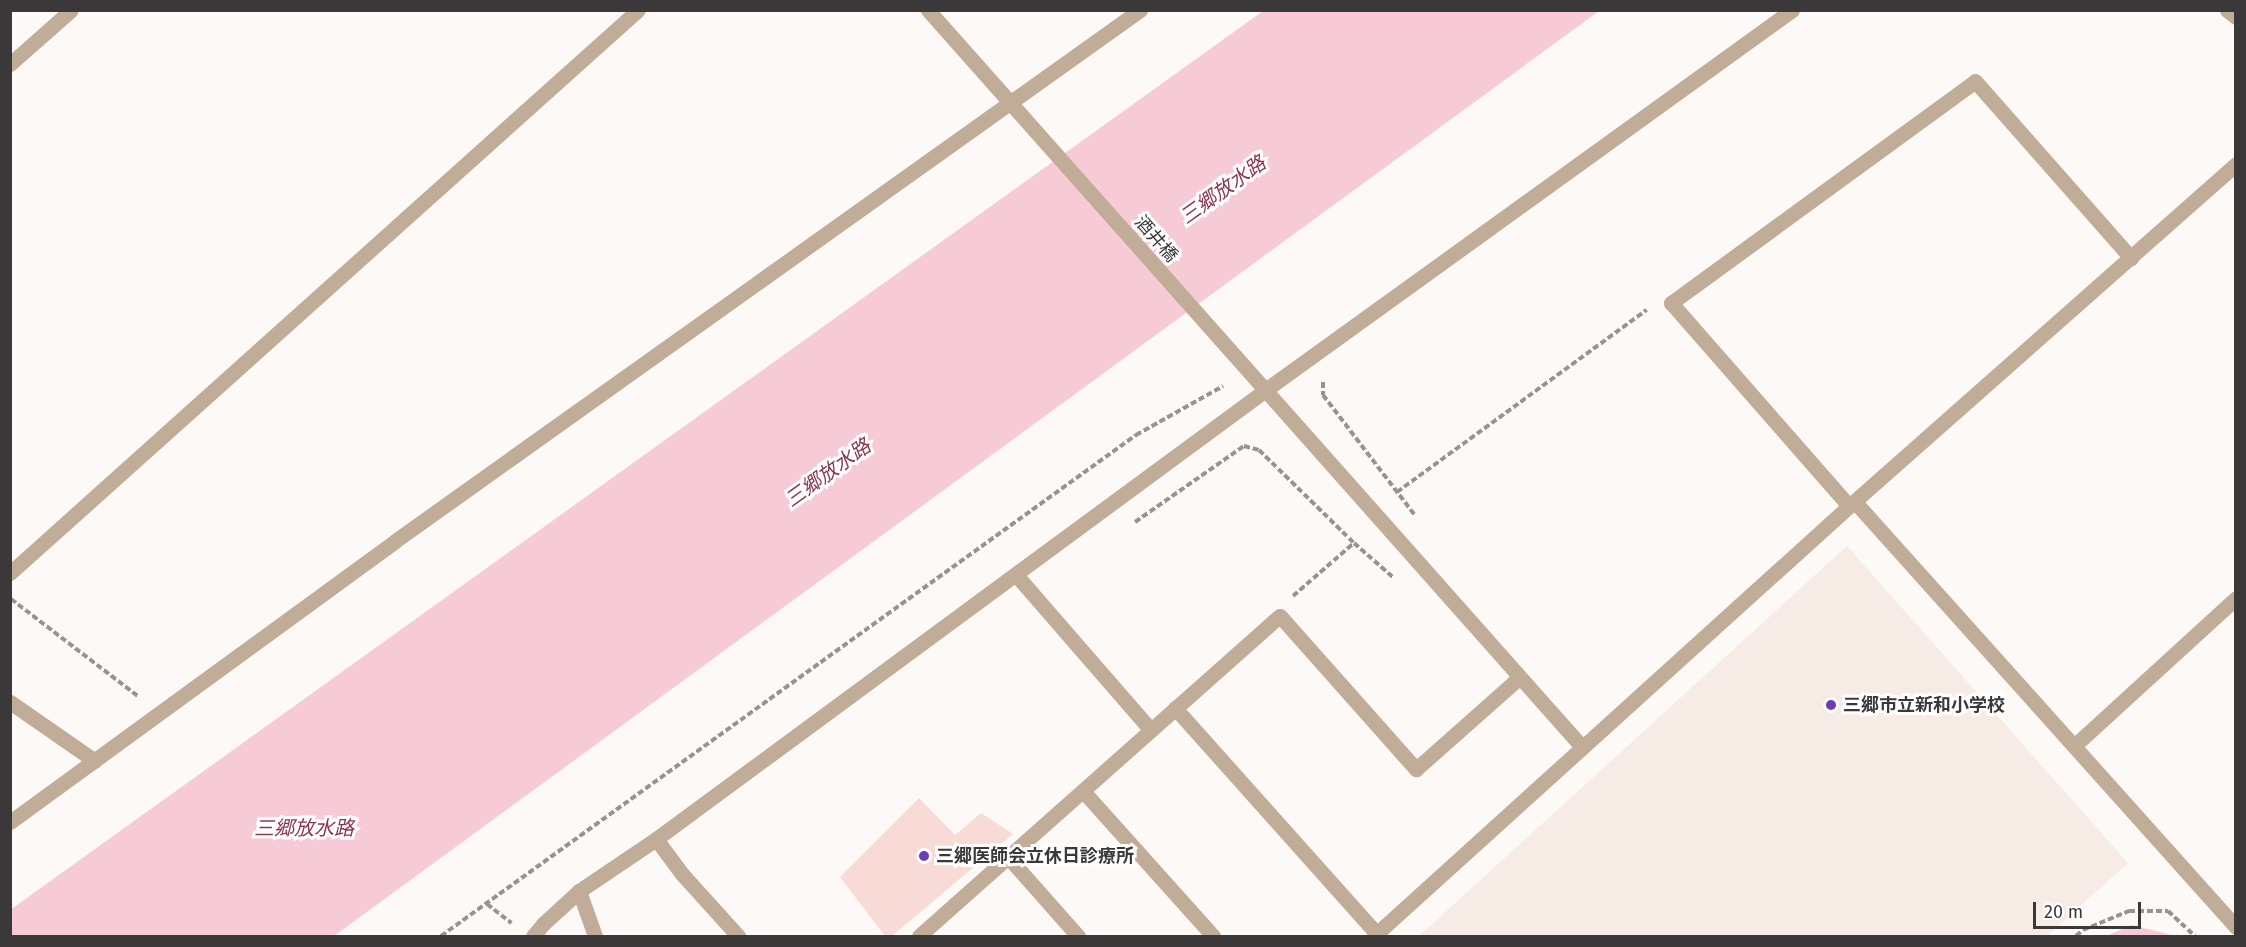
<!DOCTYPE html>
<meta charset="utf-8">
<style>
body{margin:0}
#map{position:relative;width:2246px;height:947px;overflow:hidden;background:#fcf9f7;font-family:"Fira Sans","Noto Sans JP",sans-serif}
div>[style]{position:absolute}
.built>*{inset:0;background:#f7ebe6}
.water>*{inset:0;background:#f7cbd5}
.building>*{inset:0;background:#f8dad6}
.path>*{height:4px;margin-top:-2px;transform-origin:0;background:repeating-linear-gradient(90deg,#969493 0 6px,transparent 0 9px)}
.service>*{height:15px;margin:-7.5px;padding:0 7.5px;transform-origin:7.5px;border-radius:7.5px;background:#c1ac97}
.minor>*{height:15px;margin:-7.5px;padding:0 7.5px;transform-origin:7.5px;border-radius:7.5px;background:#c1ac97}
.tertiary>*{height:15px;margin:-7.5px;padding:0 7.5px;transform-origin:7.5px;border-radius:7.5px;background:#c1ac97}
.dots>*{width:16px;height:16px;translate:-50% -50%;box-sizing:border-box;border:3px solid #fff;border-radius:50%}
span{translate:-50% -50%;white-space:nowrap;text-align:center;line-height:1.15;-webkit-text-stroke:6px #fff;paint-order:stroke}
.street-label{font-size:18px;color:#3a3838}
.poi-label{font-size:18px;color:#3a3838;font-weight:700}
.left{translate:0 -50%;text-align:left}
.water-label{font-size:20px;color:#893750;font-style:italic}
.frame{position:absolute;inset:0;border:12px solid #3a3838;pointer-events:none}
.scale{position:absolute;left:2033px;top:902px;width:108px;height:27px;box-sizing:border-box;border:3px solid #3a3838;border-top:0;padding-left:8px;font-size:18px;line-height:21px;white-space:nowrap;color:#3a3838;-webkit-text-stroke:4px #fff;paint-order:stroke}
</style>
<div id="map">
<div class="built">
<div style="clip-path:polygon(1847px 546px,2128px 863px,2047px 936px,1419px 936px)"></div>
</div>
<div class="water">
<div style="clip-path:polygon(1263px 11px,1599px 11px,334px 936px,11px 936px,10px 910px)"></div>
<div style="clip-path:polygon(2132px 925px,2176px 936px,2106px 936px)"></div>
</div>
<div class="building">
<div style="clip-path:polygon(919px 798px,955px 835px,981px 813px,1013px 834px,892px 936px,885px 936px,840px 877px)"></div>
</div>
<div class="path">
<div style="left:1323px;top:382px;width:13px;rotate:90deg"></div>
<div style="left:1323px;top:395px;width:150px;rotate:52.6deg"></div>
<div style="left:1397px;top:492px;width:309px;rotate:-36.1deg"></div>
<div style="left:1135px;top:522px;width:133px;rotate:-34.9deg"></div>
<div style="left:1244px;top:446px;width:16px;rotate:15deg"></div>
<div style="left:1259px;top:450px;width:133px;rotate:44.4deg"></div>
<div style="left:1354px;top:543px;width:53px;rotate:41.2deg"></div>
<div style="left:1293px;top:596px;width:81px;rotate:-41deg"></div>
<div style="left:11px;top:599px;width:161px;rotate:37.4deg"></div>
<div style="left:487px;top:904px;width:31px;rotate:38deg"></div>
<div style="left:441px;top:936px;width:857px;rotate:-35.79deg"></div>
<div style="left:1136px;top:435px;width:100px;rotate:-29.4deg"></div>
<div style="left:2076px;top:936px;width:9px;rotate:-41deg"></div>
<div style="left:2083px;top:930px;width:50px;rotate:-22.4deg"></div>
<div style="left:2129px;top:911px;width:39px"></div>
<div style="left:2168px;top:911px;width:37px;rotate:43deg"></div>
</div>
<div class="service">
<div style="left:1017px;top:576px;width:204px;rotate:49deg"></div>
<div style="left:1083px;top:791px;width:195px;rotate:48.1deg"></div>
<div style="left:1008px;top:857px;width:106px;rotate:48.5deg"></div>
</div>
<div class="minor">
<div style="left:928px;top:10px;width:985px;rotate:48.41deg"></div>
<div style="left:2227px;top:10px;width:11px;rotate:38deg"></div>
<div style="left:10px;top:64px;width:81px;rotate:-41.5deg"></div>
<div style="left:1849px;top:506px;width:270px;rotate:-131.2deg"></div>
<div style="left:1671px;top:303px;width:376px;rotate:-36.1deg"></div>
<div style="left:1975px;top:81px;width:236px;rotate:48.6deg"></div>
<div style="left:10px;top:573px;width:843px;rotate:-41.88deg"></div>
<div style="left:10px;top:702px;width:103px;rotate:34.8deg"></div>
<div style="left:1175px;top:708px;width:303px;rotate:48.2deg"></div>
<div style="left:2074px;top:746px;width:219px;rotate:-42.4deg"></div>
<div style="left:10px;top:822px;width:477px;rotate:-36.1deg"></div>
<div style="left:395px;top:541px;width:915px;rotate:-35.48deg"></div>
<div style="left:656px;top:839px;width:44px;rotate:53.4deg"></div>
<div style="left:682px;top:874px;width:84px;rotate:47.9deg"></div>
<div style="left:579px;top:891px;width:48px;rotate:70.4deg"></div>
<div style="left:533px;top:936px;width:16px;rotate:-50deg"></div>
<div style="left:543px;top:924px;width:49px;rotate:-42.5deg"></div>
<div style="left:579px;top:891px;width:93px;rotate:-34deg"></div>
<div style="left:656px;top:839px;width:755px;rotate:-36.38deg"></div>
<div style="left:1264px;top:391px;width:651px;rotate:-35.81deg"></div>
<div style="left:919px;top:936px;width:482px;rotate:-41.6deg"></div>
<div style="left:1280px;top:616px;width:205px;rotate:48.4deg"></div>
<div style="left:1416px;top:769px;width:137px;rotate:-41.5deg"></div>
</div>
<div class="tertiary">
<div style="left:1855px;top:502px;width:571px;rotate:48.12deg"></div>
<div style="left:1374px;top:936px;width:641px;rotate:-42.15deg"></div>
<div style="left:1849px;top:506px;width:516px;rotate:-41.47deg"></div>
</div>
<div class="dots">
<div style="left:1831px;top:705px;background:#703ab1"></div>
<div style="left:924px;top:856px;background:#703ab1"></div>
</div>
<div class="street-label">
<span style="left:1156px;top:239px;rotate:49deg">酒井橋</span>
</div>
<div class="poi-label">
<span class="left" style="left:1843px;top:705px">三郷市立新和小学校</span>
<span class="left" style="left:936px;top:856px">三郷医師会立休日診療所</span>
</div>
<div class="water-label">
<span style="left:1223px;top:190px;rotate:-36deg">三郷放水路</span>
<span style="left:828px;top:473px;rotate:-36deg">三郷放水路</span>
<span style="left:304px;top:828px">三郷放水路</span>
</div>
<div class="frame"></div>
<div class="scale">20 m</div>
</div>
